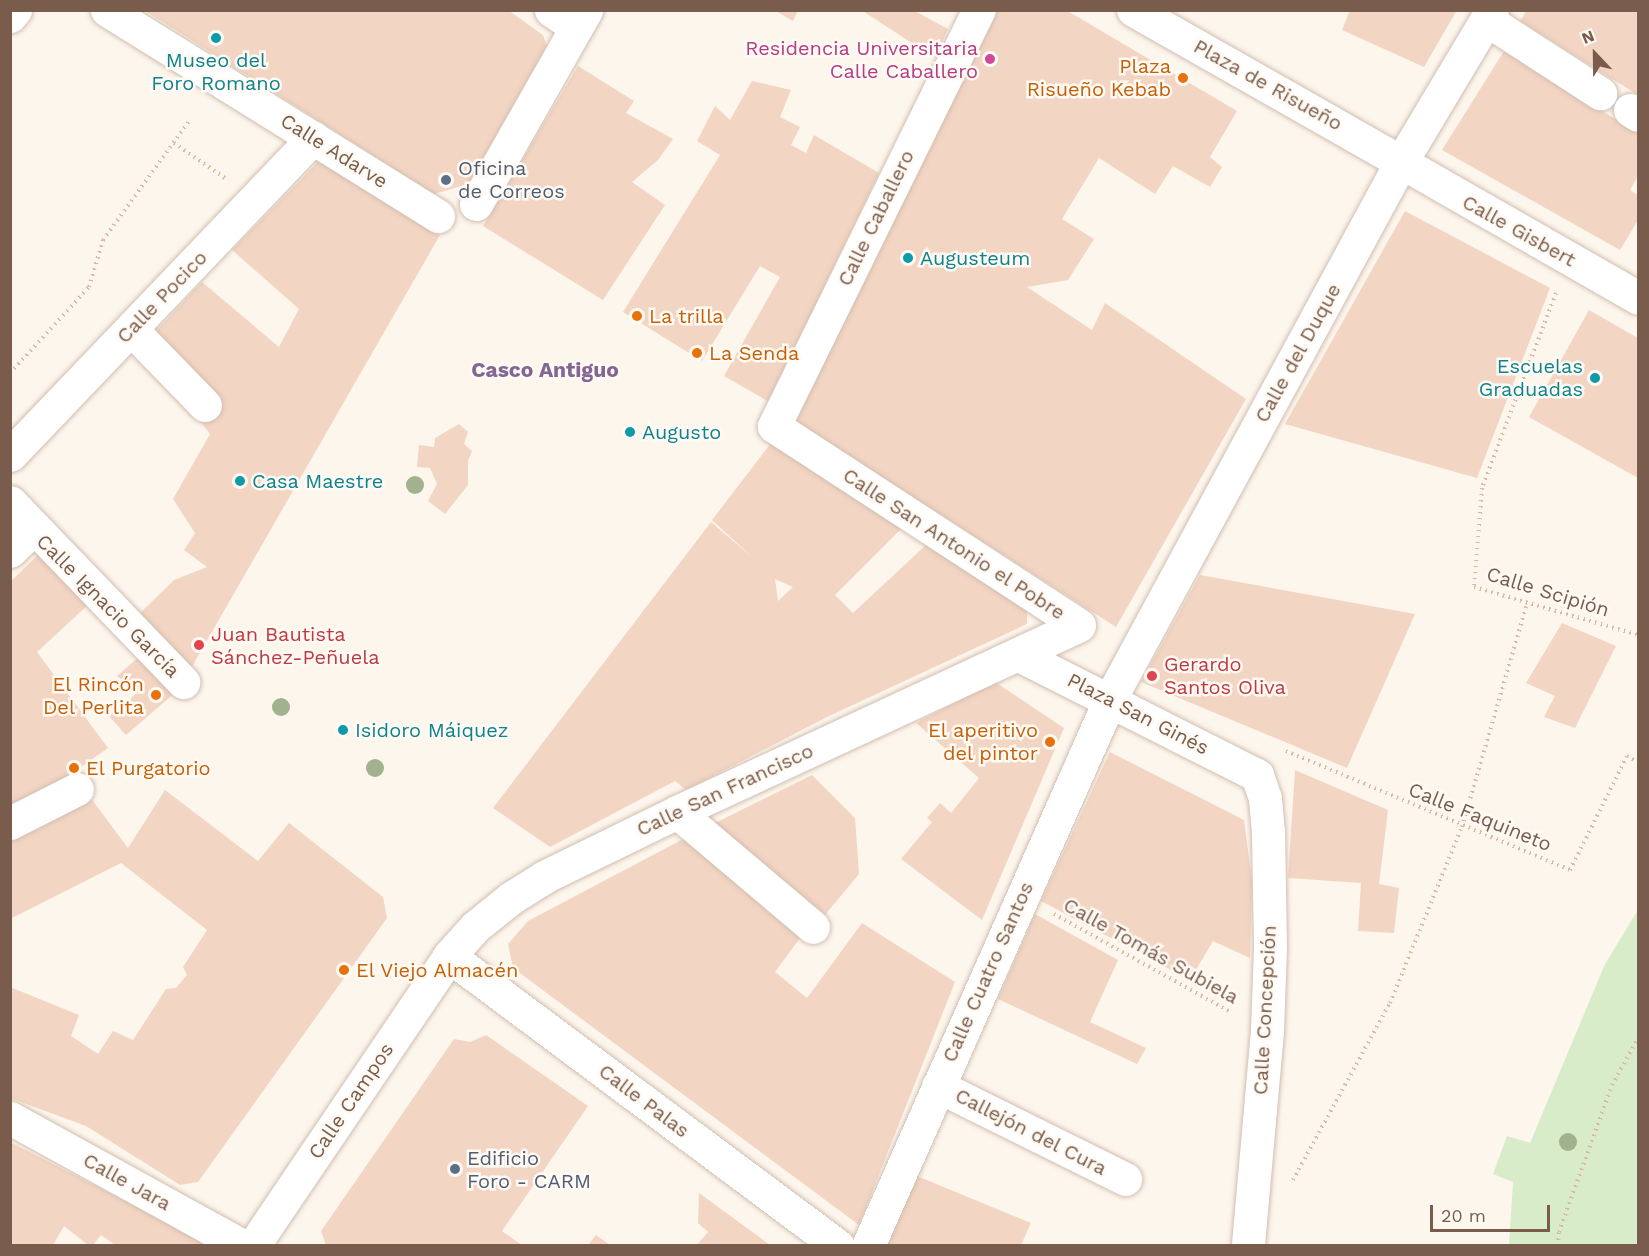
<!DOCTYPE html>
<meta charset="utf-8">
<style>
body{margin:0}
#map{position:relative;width:1649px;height:1256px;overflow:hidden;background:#fdf6ec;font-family:"Work Sans",sans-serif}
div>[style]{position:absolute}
.green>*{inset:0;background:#d8ecc9}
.building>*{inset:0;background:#f3d5c3}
.path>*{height:4px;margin-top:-2px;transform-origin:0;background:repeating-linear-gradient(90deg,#d9b8a5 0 1.5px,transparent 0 6px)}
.roads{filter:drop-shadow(0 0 2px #d1beb0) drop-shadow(0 0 2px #d1beb0)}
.street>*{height:33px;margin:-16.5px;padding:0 16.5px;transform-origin:16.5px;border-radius:16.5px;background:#fff}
.secondary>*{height:33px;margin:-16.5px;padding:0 16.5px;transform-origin:16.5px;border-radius:16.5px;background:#fff}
.trees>*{width:18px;height:18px;margin:-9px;border-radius:50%;background:#a0b28e}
.dots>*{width:16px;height:16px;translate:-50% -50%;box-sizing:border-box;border:3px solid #fffaf3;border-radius:50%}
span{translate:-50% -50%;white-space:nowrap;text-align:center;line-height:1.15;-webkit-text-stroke:5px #fffaf3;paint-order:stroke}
.hotel-label{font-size:20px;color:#b23c85}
.right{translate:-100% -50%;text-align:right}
.culture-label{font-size:20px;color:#0d838f}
.left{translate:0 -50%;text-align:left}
.food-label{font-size:20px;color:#c56008}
.street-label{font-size:20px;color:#7a5c4d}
.service-label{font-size:20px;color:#4e5e75}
.health-label{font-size:20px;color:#be3a42}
.neighbourhood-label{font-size:21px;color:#846695;font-weight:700}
.frame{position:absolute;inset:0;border:12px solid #7a5c4d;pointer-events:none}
.north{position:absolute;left:1565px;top:24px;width:60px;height:60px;-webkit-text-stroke:4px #fffaf3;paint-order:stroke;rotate:338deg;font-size:16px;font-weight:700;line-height:24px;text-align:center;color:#7a5c4d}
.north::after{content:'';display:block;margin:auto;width:21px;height:27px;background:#7a5c4d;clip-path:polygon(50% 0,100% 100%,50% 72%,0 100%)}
.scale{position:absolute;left:1430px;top:1205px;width:120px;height:27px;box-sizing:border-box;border:3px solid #7a5c4d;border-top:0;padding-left:8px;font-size:18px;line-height:21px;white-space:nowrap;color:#7a5c4d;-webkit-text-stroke:4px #fffaf3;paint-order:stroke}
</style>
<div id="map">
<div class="green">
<div style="clip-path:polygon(1638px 910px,1638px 1245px,1509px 1245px,1513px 1182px,1493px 1174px,1507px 1136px,1530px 1143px,1605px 964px)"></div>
</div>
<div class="building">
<div style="clip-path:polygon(144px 10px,508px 10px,543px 35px,547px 46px,468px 184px,434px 194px)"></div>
<div style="clip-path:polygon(774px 10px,798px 10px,793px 21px)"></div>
<div style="clip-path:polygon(861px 10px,913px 10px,948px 29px,935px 58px)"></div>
<div style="clip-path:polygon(995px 10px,1066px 10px,1237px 111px,1210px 157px,1222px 167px,1210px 187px,1173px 166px,1155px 194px,1099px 158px,1062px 219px,1094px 239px,1068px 280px,1027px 287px,1092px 330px,1105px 303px,1246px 399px,1116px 627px,791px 419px)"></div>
<div style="clip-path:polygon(1350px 10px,1457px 10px,1424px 67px,1342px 30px)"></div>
<div style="clip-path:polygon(1527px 10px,1638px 10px,1638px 95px,1520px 21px)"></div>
<div style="clip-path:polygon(1504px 51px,1638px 133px,1638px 176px,1630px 190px,1638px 195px,1638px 220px,1620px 250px,1442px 150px)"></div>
<div style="clip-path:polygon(578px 66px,634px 101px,626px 113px,673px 139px,658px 160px,632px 182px,665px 205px,603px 300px,483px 226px)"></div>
<div style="clip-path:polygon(752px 81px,791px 90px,780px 117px,800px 127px,791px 145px,806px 153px,814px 135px,879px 173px,769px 402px,724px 376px,780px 277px,760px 266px,702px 361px,623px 312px,720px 155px,697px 141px,715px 106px,730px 120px)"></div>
<div style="clip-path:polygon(320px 160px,440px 235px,190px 670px,137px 616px,174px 580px,207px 567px,184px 550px,195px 533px,173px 499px,210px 434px,200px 421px,221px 399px,154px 333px,202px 282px,279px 347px,299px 309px,232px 250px)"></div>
<div style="clip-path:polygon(1405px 211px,1550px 288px,1477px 478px,1285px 424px)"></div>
<div style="clip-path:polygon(1589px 310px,1638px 338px,1638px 478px,1529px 417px)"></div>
<div style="clip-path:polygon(459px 424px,468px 432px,464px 444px,472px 451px,468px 461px,468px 485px,445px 514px,428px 501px,437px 484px,430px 468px,417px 467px,419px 445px,434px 447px,435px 438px)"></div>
<div style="clip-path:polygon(evenodd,771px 443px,902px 528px,835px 595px,853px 613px,927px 544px,1027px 610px,1027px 624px,827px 717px,686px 790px,675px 781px,550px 847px,493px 808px,711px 522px,754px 559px,712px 520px,771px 443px,775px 579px,793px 587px,778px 601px,775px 579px)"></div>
<div style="clip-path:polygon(38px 555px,88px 605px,37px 652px,108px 748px,64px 779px,10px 805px,10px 582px)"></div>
<div style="clip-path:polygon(1200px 575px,1415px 614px,1347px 768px,1141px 682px)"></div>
<div style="clip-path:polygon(1562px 623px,1616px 646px,1575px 728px,1544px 717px,1555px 696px,1526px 683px)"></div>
<div style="clip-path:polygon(140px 656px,177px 691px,126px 735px,109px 716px,138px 692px,117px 676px)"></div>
<div style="clip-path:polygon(995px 682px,1064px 728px,982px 920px,901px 859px,932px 822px,927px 818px,940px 803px,951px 813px,979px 778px,916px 723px)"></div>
<div style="clip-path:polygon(1110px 752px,1244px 820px,1252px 881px,1250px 958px,1213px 941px,1190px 980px,1041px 901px)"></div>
<div style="clip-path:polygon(1295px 770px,1388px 810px,1379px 884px,1399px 888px,1394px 933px,1358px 931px,1361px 883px,1288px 878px)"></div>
<div style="clip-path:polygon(812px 775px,855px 818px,859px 874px,820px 921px,707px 827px)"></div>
<div style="clip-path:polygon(165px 790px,258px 861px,289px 823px,383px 897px,387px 918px,198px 1182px,180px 1185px,86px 1126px,10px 1098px,10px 987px,79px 1015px,71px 1036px,98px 1054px,113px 1031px,133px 1040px,166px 989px,176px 988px,187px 975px,183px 967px,207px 930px,121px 863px,10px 919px,10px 842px,90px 797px,128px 848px)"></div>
<div style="clip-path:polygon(687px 837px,803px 934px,775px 972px,807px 998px,862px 923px,955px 982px,859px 1225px,513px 968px,508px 944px,528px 921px)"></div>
<div style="clip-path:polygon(1035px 914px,1118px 960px,1090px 1022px,1146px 1048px,1137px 1064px,998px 999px)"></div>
<div style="clip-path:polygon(486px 1035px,588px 1106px,502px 1231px,522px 1245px,326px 1245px,321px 1231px,454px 1039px,470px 1042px)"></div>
<div style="clip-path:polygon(10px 1142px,159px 1218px,205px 1245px,115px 1245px,101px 1235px,93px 1245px,88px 1245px,64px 1226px,53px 1245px,10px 1245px)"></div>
<div style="clip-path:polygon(917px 1176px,1031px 1223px,1021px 1245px,884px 1245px)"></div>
<div style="clip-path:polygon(699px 1193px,770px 1245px,697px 1245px,708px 1232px,698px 1223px)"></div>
<div style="clip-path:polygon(596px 1235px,610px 1245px,588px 1245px)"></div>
</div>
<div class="path">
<div style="left:174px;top:143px;width:62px;rotate:34.5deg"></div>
<div style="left:1556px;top:293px;width:209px;rotate:110.8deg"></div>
<div style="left:1482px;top:488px;width:99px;rotate:94.6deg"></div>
<div style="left:1474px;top:587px;width:171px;rotate:16.3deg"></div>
<div style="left:10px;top:373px;width:117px;rotate:-47.4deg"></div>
<div style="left:89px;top:287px;width:49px;rotate:-73.4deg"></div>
<div style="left:103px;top:240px;width:148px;rotate:-54.1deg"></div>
<div style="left:1286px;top:751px;width:308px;rotate:22.7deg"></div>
<div style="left:1570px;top:870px;width:127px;rotate:-63.4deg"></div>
<div style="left:1627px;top:756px;width:13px;rotate:29deg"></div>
<div style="left:1054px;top:914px;width:202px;rotate:29deg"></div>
<div style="left:1293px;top:1180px;width:202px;rotate:-61.3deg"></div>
<div style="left:1390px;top:1003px;width:190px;rotate:-67.8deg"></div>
<div style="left:1462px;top:827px;width:233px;rotate:-73.8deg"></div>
<div style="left:1558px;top:1246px;width:14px;rotate:-86deg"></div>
<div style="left:1559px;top:1232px;width:156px;rotate:-70.2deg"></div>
<div style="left:1612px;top:1085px;width:54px;rotate:-61deg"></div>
</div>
<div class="roads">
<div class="street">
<div style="left:107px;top:10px;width:390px;rotate:31.9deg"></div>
<div style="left:551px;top:10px;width:30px;rotate:34deg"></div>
<div style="left:10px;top:16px;width:8px;rotate:-50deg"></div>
<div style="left:1487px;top:20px;width:135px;rotate:32.9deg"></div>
<div style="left:1630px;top:110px;width:9px;rotate:32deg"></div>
<div style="left:476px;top:204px;width:223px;rotate:-60.4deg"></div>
<div style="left:131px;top:329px;width:106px;rotate:45.8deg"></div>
<div style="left:10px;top:455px;width:439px;rotate:-46.3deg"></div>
<div style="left:10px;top:502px;width:250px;rotate:46.1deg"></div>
<div style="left:10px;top:551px;width:32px;rotate:-44deg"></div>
<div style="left:1019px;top:655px;width:267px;rotate:26.8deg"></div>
<div style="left:1257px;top:775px;width:24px;rotate:71deg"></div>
<div style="left:1265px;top:798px;width:33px;rotate:85deg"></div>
<div style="left:1268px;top:831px;width:117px;rotate:89deg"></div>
<div style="left:1270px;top:948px;width:83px;rotate:92.1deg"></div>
<div style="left:1267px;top:1031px;width:216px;rotate:95.1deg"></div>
<div style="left:677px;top:812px;width:178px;rotate:40.2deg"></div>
<div style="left:10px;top:823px;width:75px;rotate:-26.9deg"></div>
<div style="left:449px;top:956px;width:485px;rotate:36.7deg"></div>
<div style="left:938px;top:1086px;width:209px;rotate:26.4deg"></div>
<div style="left:10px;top:1118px;width:266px;rotate:28.8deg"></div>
<div style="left:253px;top:1246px;width:350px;rotate:-55.9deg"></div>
<div style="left:449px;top:956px;width:39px;rotate:-48deg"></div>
<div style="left:475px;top:927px;width:46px;rotate:-38.9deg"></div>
<div style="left:511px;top:898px;width:39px;rotate:-32deg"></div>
<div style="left:544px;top:877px;width:148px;rotate:-26deg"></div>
<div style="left:677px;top:812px;width:443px;rotate:-24.9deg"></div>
<div style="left:1079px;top:625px;width:364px;rotate:-146.9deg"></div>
<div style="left:774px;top:426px;width:464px;rotate:-63.8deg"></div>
<div style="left:868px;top:1246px;width:598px;rotate:-66.13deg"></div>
<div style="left:1110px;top:699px;width:611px;rotate:-61.55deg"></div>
<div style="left:1401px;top:162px;width:308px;rotate:-150.4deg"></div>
</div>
<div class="secondary">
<div style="left:1492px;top:10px;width:177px;rotate:120.9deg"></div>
<div style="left:1401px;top:162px;width:273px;rotate:29.8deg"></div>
</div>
</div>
<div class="trees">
<div style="left:415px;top:485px"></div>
<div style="left:281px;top:707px"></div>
<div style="left:375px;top:768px"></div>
<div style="left:1568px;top:1142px"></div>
</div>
<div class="dots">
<div style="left:216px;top:38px;background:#0f9aa8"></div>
<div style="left:990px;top:59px;background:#d1479c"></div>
<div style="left:1183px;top:78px;background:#e8710a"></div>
<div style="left:446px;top:180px;background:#5c6f8a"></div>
<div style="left:908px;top:258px;background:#0f9aa8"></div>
<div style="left:637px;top:316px;background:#e8710a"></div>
<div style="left:697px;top:353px;background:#e8710a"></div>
<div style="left:1595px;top:378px;background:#0f9aa8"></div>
<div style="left:630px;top:432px;background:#0f9aa8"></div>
<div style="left:240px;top:481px;background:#0f9aa8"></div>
<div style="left:199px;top:645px;background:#e0444e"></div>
<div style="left:1152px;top:676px;background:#e0444e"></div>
<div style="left:156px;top:695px;background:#e8710a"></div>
<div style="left:343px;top:730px;background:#0f9aa8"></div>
<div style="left:1050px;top:742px;background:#e8710a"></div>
<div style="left:74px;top:768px;background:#e8710a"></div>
<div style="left:344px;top:970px;background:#e8710a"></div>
<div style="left:455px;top:1169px;background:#5c6f8a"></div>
</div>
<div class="hotel-label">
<span class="right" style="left:978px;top:60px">Residencia Universitaria<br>Calle Caballero</span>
</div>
<div class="culture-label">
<span style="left:216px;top:72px">Museo del<br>Foro Romano</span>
<span class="left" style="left:920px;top:258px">Augusteum</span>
<span class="right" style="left:1583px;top:378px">Escuelas<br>Graduadas</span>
<span class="left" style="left:642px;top:432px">Augusto</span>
<span class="left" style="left:252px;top:481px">Casa Maestre</span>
<span class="left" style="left:355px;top:730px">Isidoro Máiquez</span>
</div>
<div class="food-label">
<span class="right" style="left:1171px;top:78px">Plaza<br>Risueño Kebab</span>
<span class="left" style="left:649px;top:316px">La trilla</span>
<span class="left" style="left:709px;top:353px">La Senda</span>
<span class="right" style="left:144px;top:696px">El Rincón<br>Del Perlita</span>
<span class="right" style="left:1038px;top:742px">El aperitivo<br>del pintor</span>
<span class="left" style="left:86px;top:768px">El Purgatorio</span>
<span class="left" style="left:356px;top:970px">El Viejo Almacén</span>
</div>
<div class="street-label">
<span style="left:1268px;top:85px;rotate:29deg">Plaza de Risueño</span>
<span style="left:334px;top:151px;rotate:32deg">Calle Adarve</span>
<span style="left:876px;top:218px;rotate:-64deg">Calle Caballero</span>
<span style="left:1519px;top:231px;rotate:29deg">Calle Gisbert</span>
<span style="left:162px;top:297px;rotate:-46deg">Calle Pocico</span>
<span style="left:1298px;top:353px;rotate:-61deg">Calle del Duque</span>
<span style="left:954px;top:544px;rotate:33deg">Calle San Antonio el Pobre</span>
<span style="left:1548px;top:592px;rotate:17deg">Calle Scipión</span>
<span style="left:108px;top:606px;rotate:45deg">Calle Ignacio García</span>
<span style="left:1138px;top:714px;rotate:27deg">Plaza San Ginés</span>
<span style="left:725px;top:790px;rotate:-25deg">Calle San Francisco</span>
<span style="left:1480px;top:817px;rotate:22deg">Calle Faquineto</span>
<span style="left:1151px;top:951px;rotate:29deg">Calle Tomás Subiela</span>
<span style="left:988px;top:972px;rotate:-66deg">Calle Cuatro Santos</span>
<span style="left:1265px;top:1010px;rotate:-87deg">Calle Concepción</span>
<span style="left:351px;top:1101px;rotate:-56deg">Calle Campos</span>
<span style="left:644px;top:1101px;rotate:37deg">Calle Palas</span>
<span style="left:1031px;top:1132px;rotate:27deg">Callejón del Cura</span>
<span style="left:127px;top:1182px;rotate:29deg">Calle Jara</span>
</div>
<div class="service-label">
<span class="left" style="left:458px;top:180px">Oficina<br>de Correos</span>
<span class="left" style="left:467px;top:1170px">Edificio<br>Foro - CARM</span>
</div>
<div class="health-label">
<span class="left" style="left:211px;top:646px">Juan Bautista<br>Sánchez-Peñuela</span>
<span class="left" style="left:1164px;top:676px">Gerardo<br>Santos Oliva</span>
</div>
<div class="neighbourhood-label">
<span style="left:545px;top:370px">Casco Antiguo</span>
</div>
<div class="frame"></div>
<div class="north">N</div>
<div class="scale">20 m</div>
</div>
